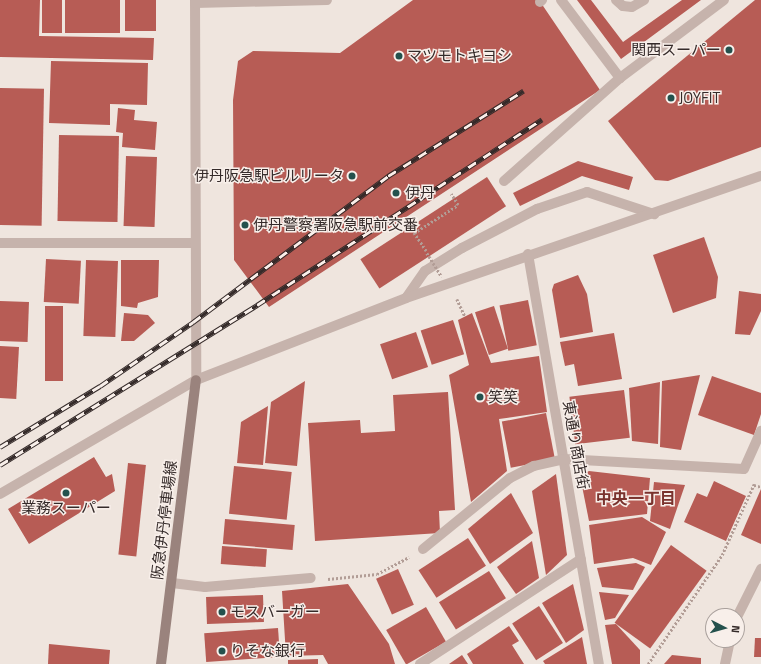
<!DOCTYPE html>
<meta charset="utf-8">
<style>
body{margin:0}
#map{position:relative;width:761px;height:664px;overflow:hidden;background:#efe5de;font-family:"Titillium Web","Noto Sans JP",sans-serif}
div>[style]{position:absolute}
.building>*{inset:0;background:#b75c55;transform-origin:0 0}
.path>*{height:2.5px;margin-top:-1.25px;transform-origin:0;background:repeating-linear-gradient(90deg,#b29d96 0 2px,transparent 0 4px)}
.service>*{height:10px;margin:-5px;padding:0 5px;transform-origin:5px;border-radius:5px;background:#c6b3ac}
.pedestrian>*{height:10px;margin:-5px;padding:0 5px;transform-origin:5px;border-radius:5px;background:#c6b3ac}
.minor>*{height:10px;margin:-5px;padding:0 5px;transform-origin:5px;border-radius:5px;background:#c6b3ac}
.tertiary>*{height:10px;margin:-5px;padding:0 5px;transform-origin:5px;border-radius:5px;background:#c6b3ac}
.secondary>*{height:10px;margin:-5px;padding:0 5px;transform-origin:5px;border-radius:5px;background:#9a837d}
.rail>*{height:4.5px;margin-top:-2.25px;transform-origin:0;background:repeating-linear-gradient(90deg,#f8efea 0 9px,#352b2a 0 18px);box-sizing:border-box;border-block:1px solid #352b2a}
.path-bridge>*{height:2.5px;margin-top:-1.25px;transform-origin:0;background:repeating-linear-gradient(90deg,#b29d96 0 2px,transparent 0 4px)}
.dots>*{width:11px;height:11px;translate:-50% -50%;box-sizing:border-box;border:2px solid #f8efea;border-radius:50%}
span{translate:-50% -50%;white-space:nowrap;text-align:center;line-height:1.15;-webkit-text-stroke:3px #f8efea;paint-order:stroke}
.poi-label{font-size:15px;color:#352b2a}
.right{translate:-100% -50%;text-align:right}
.left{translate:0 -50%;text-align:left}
.street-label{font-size:15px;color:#352b2a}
.neighbourhood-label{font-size:16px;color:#7a322d;font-weight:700}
.north{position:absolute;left:705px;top:608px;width:40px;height:40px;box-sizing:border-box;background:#f8efea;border:1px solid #aaa19d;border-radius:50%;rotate:96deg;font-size:11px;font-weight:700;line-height:16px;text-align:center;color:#352b2a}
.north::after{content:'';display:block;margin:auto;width:14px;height:18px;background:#24514d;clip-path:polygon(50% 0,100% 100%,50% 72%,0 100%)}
</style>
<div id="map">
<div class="building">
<div style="clip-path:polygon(0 0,40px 0,39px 36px,154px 38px,153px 60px,0 57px)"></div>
<div style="left:42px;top:0;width:20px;height:33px"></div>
<div style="left:65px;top:0;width:55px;height:33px"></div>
<div style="left:125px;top:0;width:31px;height:31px"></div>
<div style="clip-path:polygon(413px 0,539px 0,600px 90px,269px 307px,234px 260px,233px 100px,238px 61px,253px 51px,340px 53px)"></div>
<div style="clip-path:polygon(577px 0,591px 0,623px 42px,682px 0,701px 0,621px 59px)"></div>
<div style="clip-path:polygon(755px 0,761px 0,761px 147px,668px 181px,655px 180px,608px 121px)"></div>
<div style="clip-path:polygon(51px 61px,148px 63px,147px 105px,110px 104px,110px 125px,49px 123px)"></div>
<div style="left:0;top:88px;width:44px;height:137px;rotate:1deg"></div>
<div style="clip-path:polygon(118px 108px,135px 110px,134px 120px,157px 122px,155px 150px,122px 147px,123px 133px,116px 132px)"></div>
<div style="left:59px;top:135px;width:60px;height:86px;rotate:1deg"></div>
<div style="left:126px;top:156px;width:31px;height:70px;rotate:2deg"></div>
<div style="clip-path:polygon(578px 161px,633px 177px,629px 190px,582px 176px,520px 206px,513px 193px)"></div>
<div style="left:487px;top:177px;width:35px;height:151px;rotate:57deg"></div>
<div style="clip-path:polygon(704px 237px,718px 277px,716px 298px,673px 313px,653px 255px)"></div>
<div style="left:46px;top:259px;width:35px;height:43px;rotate:3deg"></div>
<div style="left:86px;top:260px;width:32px;height:76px;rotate:2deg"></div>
<div style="clip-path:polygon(121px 260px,159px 260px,158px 297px,138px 303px,137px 308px,121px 306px)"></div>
<div style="clip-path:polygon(578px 275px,587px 294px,593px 332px,560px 338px,552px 290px,554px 284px)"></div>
<div style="clip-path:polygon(739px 291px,761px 294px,761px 311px,750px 335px,735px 334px)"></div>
<div style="left:528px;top:300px;width:46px;height:29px;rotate:79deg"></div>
<div style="left:0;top:301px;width:29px;height:40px;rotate:2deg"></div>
<div style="left:45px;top:306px;width:18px;height:75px"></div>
<div style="left:494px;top:306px;width:45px;height:20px;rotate:72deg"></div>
<div style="clip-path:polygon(124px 313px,148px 315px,155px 323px,134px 341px,121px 341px)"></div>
<div style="clip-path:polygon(472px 313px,491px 363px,539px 356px,547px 412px,499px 419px,507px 471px,471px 502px,449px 375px,469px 365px,458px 320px)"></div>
<div style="left:453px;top:320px;width:36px;height:34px;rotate:72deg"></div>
<div style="left:416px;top:332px;width:37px;height:38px;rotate:71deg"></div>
<div style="clip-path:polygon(614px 333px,622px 379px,578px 386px,574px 364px,565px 366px,560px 342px)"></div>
<div style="left:0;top:346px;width:19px;height:52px;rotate:3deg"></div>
<div style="clip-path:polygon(700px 375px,681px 450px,660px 447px,662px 381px)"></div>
<div style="clip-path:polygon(712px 376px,761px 393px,761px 414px,754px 435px,698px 415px)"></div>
<div style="clip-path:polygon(305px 381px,297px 466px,265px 463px,271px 402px)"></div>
<div style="clip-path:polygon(660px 382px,658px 444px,632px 441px,629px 388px)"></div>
<div style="left:624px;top:390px;width:48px;height:55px;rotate:83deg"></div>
<div style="clip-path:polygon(448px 392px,455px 510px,439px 511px,440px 533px,315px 541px,308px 423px,360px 420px,361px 433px,395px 431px,393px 395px)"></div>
<div style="clip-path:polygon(268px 406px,263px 465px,237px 463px,241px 422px)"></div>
<div style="left:546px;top:413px;width:47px;height:45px;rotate:79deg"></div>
<div style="clip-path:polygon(94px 457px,106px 477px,112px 474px,115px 491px,29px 544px,8px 509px)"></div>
<div style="left:128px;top:463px;width:18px;height:92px;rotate:6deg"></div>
<div style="left:234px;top:466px;width:58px;height:48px;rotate:6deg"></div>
<div style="clip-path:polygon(589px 471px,650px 478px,647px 514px,589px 521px,580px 476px)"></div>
<div style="clip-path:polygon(556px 474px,567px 555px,546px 575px,532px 491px)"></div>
<div style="clip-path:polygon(714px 481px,746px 496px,726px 541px,684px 522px,697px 493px,707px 497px)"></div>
<div style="clip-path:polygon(654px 482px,685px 485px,670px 529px,650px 521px)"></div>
<div style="clip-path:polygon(761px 489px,761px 544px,741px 535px)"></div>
<div style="clip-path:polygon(511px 493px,533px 533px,490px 564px,468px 529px)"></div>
<div style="clip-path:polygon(642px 517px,666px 532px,651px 565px,633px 558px,594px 564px,589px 525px)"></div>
<div style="left:225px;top:519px;width:70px;height:25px;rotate:5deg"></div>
<div style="left:468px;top:538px;width:33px;height:59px;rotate:57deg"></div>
<div style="clip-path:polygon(532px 541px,539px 578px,516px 594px,497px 567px)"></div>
<div style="left:671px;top:545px;width:44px;height:96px;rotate:36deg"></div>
<div style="left:222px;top:546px;width:45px;height:18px;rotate:4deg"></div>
<div style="clip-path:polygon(636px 563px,645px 567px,633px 590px,602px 587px,597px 568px)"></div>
<div style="left:398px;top:569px;width:39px;height:24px;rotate:66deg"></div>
<div style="left:489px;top:571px;width:32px;height:59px;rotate:58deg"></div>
<div style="clip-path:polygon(348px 584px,389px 644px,395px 664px,328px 664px,323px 655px,286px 656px,282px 591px)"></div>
<div style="clip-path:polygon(573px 584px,584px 630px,566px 643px,542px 603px)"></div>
<div style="clip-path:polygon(599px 592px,629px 595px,615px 618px,605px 620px)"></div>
<div style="left:263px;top:595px;width:27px;height:57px;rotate:88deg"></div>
<div style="left:539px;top:606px;width:44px;height:32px;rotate:57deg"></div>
<div style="left:426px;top:607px;width:40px;height:46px;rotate:60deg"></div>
<div style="clip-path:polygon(616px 624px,640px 650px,640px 664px,612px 664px,605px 625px)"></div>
<div style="clip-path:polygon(509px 626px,519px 641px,512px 645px,524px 664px,473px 664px,467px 654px)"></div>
<div style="left:278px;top:628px;width:29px;height:74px;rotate:86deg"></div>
<div style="clip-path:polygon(582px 637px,587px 664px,545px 664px,543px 661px)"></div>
<div style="clip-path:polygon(755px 638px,761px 638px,761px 657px,754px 657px)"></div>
<div style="clip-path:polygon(49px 644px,110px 650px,109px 664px,48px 664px)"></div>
<div style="clip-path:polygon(462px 655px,468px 664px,449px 664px)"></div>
<div style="clip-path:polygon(672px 655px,701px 658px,701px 664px,664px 664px)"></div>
<div style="clip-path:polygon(318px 659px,318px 664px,288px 664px,288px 660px)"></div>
</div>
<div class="path">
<div style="left:426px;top:251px;width:22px;rotate:-124deg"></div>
<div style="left:414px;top:233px;width:52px;rotate:-32.5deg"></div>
<div style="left:458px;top:205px;width:13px;rotate:-122deg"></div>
<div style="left:457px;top:299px;width:19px;rotate:65deg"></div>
<div style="left:754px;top:485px;width:7px;rotate:16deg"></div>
<div style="left:328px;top:579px;width:49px;rotate:-5.8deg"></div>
<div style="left:377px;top:574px;width:36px;rotate:-28deg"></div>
<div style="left:648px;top:664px;width:132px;rotate:-55.8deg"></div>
<div style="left:722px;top:555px;width:78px;rotate:-65.7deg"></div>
</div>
<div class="service">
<div style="left:616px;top:0;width:9px;rotate:41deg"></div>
<div style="left:623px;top:6px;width:9px;rotate:6deg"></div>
<div style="left:632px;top:7px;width:14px;rotate:-30deg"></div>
</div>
<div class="pedestrian">
<div style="left:561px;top:0;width:98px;rotate:52.9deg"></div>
<div style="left:620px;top:78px;width:130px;rotate:-36.9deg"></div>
<div style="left:540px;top:2px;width:3px;rotate:-45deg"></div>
<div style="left:504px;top:181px;width:155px;rotate:-41.6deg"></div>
<div style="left:528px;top:254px;width:416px;rotate:80.2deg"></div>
</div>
<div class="minor">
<div style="left:0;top:243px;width:194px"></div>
<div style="left:406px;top:298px;width:33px;rotate:-55deg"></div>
<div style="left:425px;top:271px;width:44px;rotate:-31.9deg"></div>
<div style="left:462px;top:248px;width:85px;rotate:-27.5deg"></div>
<div style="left:537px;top:209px;width:53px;rotate:-18.8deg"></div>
<div style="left:587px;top:192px;width:71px;rotate:18.2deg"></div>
<div style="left:423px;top:549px;width:112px;rotate:-39.2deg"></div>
<div style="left:510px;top:478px;width:27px;rotate:-27deg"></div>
<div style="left:534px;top:466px;width:31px;rotate:-13deg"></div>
<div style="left:564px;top:459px;width:180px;rotate:3.2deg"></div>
<div style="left:744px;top:469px;width:42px;rotate:-65.9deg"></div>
<div style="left:172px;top:583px;width:33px;rotate:7deg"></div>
<div style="left:205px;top:587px;width:106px;rotate:-4.9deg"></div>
<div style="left:737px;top:617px;width:54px;rotate:-63.4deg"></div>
<div style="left:420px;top:664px;width:192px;rotate:-33.1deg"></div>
<div style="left:725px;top:664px;width:25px;rotate:-78deg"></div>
</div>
<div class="tertiary">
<div style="left:195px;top:0;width:380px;rotate:89.8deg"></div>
<div style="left:195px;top:3px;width:132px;rotate:-1.3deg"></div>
<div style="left:0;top:494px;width:227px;rotate:-30.2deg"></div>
<div style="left:196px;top:380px;width:225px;rotate:-21.3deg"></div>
<div style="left:406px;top:298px;width:375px;rotate:-19deg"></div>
</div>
<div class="secondary">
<div style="left:161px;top:664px;width:286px;rotate:-83deg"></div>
</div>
<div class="rail">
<div style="left:0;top:447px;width:117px;rotate:-31.4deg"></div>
<div style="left:100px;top:386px;width:113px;rotate:-34.5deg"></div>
<div style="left:193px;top:322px;width:244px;rotate:-36.8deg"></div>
<div style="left:388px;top:176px;width:160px;rotate:-32.2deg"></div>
<div style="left:0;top:465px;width:303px;rotate:-31.9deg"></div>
<div style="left:257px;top:305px;width:340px;rotate:-33.1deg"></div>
</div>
<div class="path-bridge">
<div style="left:427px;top:253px;width:28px;rotate:58deg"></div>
</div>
<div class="dots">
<div style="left:729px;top:50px;background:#24514d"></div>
<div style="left:399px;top:56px;background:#24514d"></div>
<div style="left:671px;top:98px;background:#24514d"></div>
<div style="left:352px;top:176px;background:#24514d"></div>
<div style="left:396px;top:193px;background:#24514d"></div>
<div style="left:245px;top:225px;background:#24514d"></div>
<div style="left:480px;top:397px;background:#24514d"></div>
<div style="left:66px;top:493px;background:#24514d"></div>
<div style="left:222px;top:612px;background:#24514d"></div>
<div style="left:222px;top:651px;background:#24514d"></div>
</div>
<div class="poi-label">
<span class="right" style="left:721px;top:50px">関西スーパー</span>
<span class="left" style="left:407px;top:56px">マツモトキヨシ</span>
<span class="left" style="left:679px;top:98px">JOYFIT</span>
<span class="right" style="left:344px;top:176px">伊丹阪急駅ビルリータ</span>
<span class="left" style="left:405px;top:193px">伊丹</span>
<span class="left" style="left:253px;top:225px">伊丹警察署阪急駅前交番</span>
<span class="left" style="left:488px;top:397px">笑笑</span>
<span style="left:66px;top:508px">業務スーパー</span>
<span class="left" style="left:230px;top:612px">モスバーガー</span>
<span class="left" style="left:230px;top:651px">りそな銀行</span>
</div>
<div class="street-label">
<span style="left:576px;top:445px;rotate:80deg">東通り商店街</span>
<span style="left:164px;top:520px;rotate:-83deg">阪急伊丹停車場線</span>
</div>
<div class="neighbourhood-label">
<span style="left:636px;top:498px">中央一丁目</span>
</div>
<div class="north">N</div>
</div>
